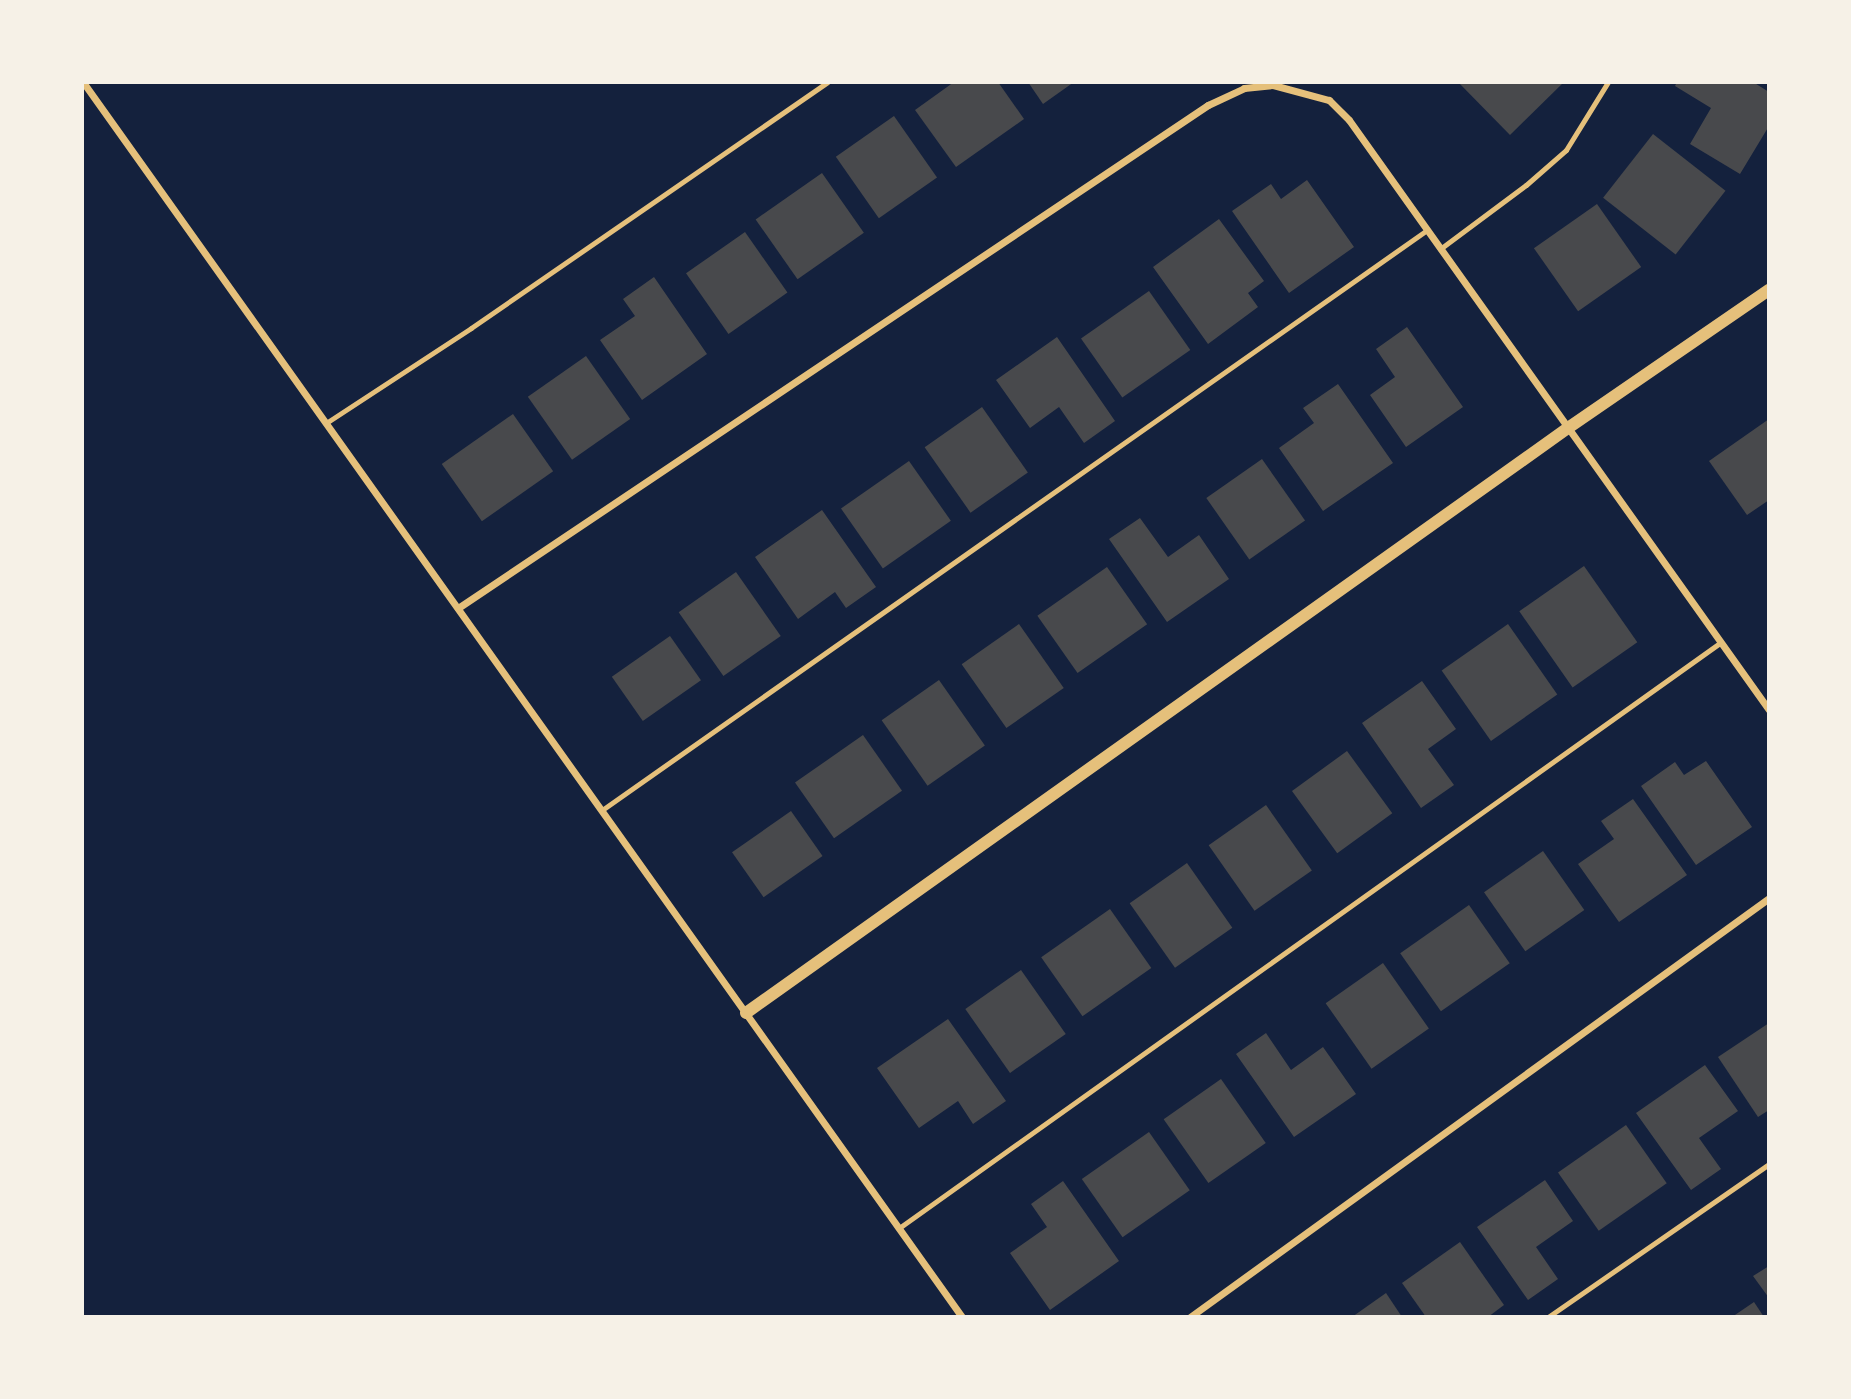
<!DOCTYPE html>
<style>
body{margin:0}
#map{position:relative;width:1851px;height:1399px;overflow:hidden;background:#14213d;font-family:"Source Serif 4",serif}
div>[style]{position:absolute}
.building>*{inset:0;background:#48494c;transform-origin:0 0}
.service>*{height:5px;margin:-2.5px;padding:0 2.5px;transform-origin:2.5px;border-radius:2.5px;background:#e5c07b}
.minor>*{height:7px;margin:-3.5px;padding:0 3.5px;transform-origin:3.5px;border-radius:3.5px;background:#e5c07b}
.tertiary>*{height:12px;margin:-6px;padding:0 6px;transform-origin:6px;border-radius:6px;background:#e5c07b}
span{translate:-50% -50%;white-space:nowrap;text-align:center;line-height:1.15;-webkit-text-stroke:7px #f6f1e7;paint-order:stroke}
.frame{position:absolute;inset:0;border:84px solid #f6f1e7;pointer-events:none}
</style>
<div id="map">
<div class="building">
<div style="clip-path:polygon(954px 82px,998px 82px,1024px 119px,956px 167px,915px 110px)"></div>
<div style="clip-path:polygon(1028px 82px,1074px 82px,1043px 104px)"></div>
<div style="clip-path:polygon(1458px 82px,1564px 82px,1510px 135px)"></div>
<div style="clip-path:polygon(1677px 82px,1753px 82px,1769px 92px,1769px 126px,1740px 174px,1690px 144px,1711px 108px,1675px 86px)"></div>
<div style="left:894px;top:116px;width:75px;height:71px;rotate:55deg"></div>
<div style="left:1653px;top:134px;width:92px;height:81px;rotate:38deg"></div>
<div style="left:822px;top:173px;width:73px;height:81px;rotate:55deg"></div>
<div style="clip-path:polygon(1307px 180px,1354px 247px,1289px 293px,1232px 211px,1271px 184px,1281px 199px)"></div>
<div style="left:1597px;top:204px;width:77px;height:77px;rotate:55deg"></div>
<div style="clip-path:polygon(1219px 219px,1264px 281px,1248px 293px,1258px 307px,1208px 344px,1153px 267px)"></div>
<div style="left:745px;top:232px;width:74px;height:72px;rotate:55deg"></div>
<div style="clip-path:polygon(654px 277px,707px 354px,642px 400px,600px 340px,635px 316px,623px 299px)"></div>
<div style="left:1149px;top:291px;width:72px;height:83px;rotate:55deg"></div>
<div style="clip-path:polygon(1407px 327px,1463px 407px,1406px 447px,1370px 395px,1395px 377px,1376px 349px)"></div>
<div style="clip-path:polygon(1057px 337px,1115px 421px,1084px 443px,1059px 407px,1030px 428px,996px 380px)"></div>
<div style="left:586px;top:356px;width:77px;height:71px;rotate:55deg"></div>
<div style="clip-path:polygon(1338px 384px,1393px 463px,1323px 511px,1279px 448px,1314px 423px,1303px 408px)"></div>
<div style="left:982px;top:407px;width:80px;height:70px;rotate:55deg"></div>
<div style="left:513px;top:414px;width:70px;height:87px;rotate:55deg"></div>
<div style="clip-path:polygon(1769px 419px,1769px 500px,1747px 515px,1709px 461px)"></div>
<div style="left:1262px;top:459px;width:75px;height:68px;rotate:55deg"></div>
<div style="left:909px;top:461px;width:73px;height:83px;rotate:55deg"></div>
<div style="clip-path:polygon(822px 510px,876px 587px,846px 608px,835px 592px,798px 619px,755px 557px)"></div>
<div style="clip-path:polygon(1140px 518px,1168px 557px,1199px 535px,1229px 579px,1167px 622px,1109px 539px)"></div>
<div style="left:1584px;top:566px;width:93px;height:79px;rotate:55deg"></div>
<div style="left:1107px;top:567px;width:70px;height:85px;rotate:55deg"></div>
<div style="left:736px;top:572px;width:78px;height:70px;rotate:55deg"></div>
<div style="left:1019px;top:624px;width:78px;height:70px;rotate:55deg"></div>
<div style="left:1508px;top:624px;width:86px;height:81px;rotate:55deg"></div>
<div style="left:670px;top:636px;width:54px;height:71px;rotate:55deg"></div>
<div style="left:939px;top:680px;width:80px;height:70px;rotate:55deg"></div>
<div style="clip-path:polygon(1422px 681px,1456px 729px,1428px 749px,1454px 785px,1421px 808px,1362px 723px)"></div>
<div style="left:863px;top:735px;width:68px;height:83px;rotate:55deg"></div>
<div style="left:1347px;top:751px;width:77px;height:68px;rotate:54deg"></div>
<div style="clip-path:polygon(1706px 761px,1752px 827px,1696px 865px,1641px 786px,1675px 762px,1684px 775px)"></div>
<div style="clip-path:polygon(1633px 799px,1687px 875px,1619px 922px,1578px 864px,1614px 839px,1601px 821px)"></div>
<div style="left:1266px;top:805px;width:80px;height:70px;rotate:55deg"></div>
<div style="left:791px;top:811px;width:55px;height:72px;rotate:55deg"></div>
<div style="left:1543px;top:851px;width:72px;height:72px;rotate:55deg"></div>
<div style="left:1187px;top:863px;width:79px;height:70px;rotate:55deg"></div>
<div style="left:1469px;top:905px;width:71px;height:84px;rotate:55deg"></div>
<div style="left:1110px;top:909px;width:72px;height:84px;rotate:55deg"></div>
<div style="left:1383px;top:963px;width:80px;height:70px;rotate:55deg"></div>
<div style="left:1021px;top:970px;width:78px;height:68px;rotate:55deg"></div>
<div style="clip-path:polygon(948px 1019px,1006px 1101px,973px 1124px,958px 1101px,919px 1128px,877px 1068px)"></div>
<div style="clip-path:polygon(1769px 1023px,1769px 1110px,1758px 1117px,1718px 1057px)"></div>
<div style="clip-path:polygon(1266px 1033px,1291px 1070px,1323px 1047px,1356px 1094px,1294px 1137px,1236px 1054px)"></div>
<div style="clip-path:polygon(1705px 1065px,1738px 1111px,1699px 1138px,1721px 1169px,1691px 1190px,1636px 1113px)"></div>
<div style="left:1221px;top:1079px;width:78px;height:70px;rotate:55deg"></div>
<div style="left:1626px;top:1125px;width:71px;height:83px;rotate:55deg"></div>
<div style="left:1149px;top:1132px;width:71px;height:82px;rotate:55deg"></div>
<div style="clip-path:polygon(1545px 1180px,1573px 1221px,1536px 1247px,1558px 1279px,1528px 1300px,1477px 1227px)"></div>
<div style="clip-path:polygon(1063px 1181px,1119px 1261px,1050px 1310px,1010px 1253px,1047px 1227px,1031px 1204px)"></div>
<div style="clip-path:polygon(1460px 1242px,1504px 1305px,1488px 1317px,1426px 1317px,1402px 1283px)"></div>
<div style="clip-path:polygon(1769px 1266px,1769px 1298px,1753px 1276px)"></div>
<div style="clip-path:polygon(1386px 1293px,1402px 1317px,1352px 1317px)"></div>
<div style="clip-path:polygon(1754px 1302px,1764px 1317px,1732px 1317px)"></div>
</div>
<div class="service">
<div style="left:1440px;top:249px;width:107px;rotate:-36.7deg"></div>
<div style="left:1526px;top:185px;width:53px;rotate:-41.2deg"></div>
<div style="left:1566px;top:150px;width:80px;rotate:-58.3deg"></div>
<div style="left:326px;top:423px;width:173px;rotate:-33.2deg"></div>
<div style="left:471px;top:328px;width:433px;rotate:-34.6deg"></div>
<div style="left:602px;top:810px;width:1008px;rotate:-35.11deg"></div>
<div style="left:899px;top:1228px;width:1009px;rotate:-35.48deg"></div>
<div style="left:1548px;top:1317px;width:269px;rotate:-34.7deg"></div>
</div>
<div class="minor">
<div style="left:83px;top:82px;width:1516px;rotate:54.56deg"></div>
<div style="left:458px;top:608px;width:903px;rotate:-33.85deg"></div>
<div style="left:1208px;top:105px;width:40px;rotate:-25deg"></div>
<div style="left:1244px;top:88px;width:29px;rotate:-6deg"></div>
<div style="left:1273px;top:85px;width:58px;rotate:15deg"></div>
<div style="left:1329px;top:100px;width:28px;rotate:45deg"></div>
<div style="left:1349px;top:120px;width:724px;rotate:54.55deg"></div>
<div style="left:1190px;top:1317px;width:715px;rotate:-35.89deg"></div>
</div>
<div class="tertiary">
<div style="left:746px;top:1013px;width:1009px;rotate:-35.44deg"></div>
<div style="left:1568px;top:428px;width:244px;rotate:-34.5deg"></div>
</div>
<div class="frame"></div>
</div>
